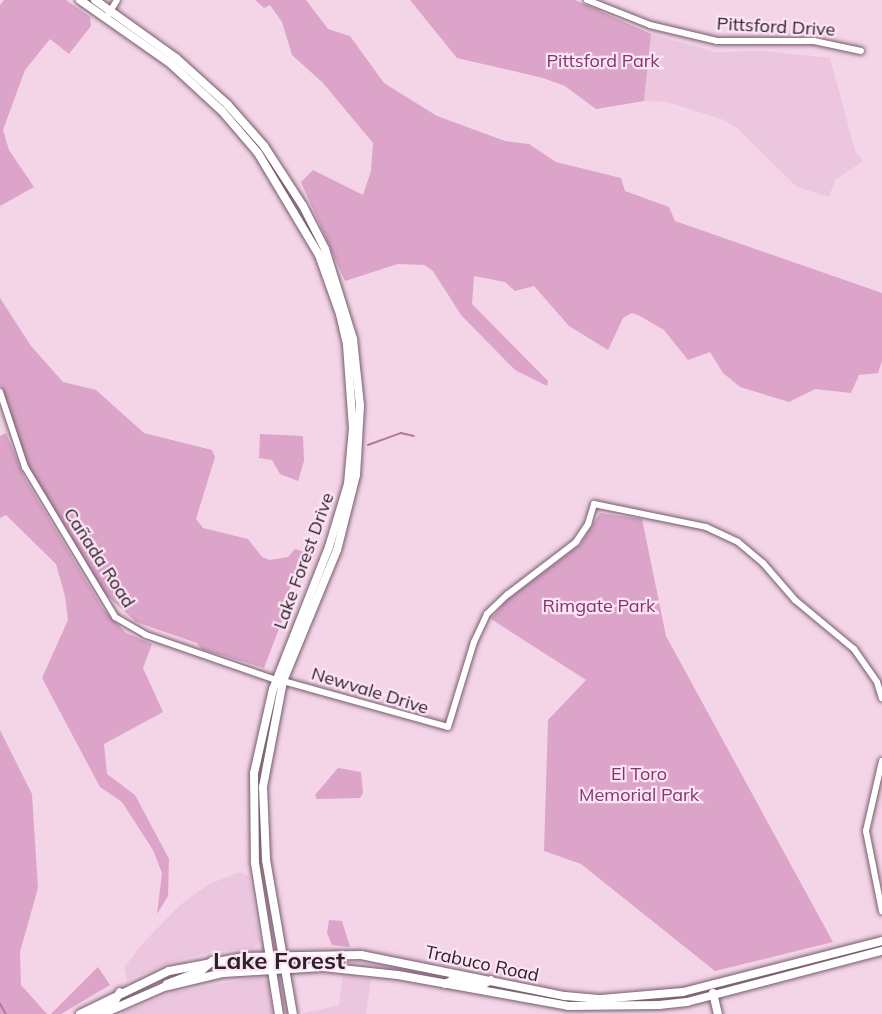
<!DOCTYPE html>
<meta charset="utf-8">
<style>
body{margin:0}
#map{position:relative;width:882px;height:1014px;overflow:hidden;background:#f4d5e8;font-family:Mulish,sans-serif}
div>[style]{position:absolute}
.built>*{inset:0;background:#ecc6de}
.green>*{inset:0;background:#dba4c8}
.stream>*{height:1.5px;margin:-0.75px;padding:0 0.75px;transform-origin:0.75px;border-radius:0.75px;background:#b2779e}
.roads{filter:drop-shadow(0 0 2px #765b6c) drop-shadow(0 0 2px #765b6c)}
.minor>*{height:6px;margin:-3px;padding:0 3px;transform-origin:3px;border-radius:3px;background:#fff}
.major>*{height:8px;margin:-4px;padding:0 4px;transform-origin:4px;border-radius:4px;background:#fff}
span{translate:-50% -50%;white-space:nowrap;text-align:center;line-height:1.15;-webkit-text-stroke:4.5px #fde4f4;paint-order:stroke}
.street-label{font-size:18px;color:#2d2129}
.park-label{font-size:18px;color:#80386b}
.district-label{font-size:24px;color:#2d2129;font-weight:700}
</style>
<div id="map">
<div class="built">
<div style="clip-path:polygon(651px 34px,715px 52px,765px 51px,830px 58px,855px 150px,863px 161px,835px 180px,829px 197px,797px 187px,737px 128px,724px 120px,667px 102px,644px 101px)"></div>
<div style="clip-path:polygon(240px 872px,249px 877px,260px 941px,255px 948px,210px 952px,172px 962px,127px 980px,124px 968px,142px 944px,180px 905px,209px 884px)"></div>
<div style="clip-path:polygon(343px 976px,371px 979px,366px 1014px,301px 1014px,339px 1005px)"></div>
<div style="clip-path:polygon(261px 977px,268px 982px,273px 1014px,120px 1014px,175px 992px)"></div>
</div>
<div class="green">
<div style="clip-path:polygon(4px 0,66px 0,90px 17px,91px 26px,69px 54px,50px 39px,25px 70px,3px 130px,9px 150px,34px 187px,0 206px,0 5px)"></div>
<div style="clip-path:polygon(255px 0,306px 0,328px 29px,350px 36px,384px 83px,437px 116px,505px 141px,529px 144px,556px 162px,621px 178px,625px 191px,669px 207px,675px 221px,882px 293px,882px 361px,878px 373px,859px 375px,851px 393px,815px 389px,789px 402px,740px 387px,723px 373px,710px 352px,688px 360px,664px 330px,640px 316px,632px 313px,623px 318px,608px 350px,569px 326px,534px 286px,515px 291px,505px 282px,474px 276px,472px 304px,548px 381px,547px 386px,515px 370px,461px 315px,433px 271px,424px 265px,398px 264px,345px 281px,301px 182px,313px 170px,363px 195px,371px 171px,373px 143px,323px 83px,292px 55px,282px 22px,270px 5px,264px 8px)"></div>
<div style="clip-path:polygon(410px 0,575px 0,651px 34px,644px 101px,596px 109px,565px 86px,543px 78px,457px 58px)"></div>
<div style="clip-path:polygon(0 298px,31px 346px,63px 382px,96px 390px,144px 433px,212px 450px,215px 457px,196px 519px,203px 528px,248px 539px,262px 557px,270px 560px,288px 557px,295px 549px,307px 553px,281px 606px,282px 621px,264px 668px,201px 649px,197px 643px,136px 622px,102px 591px,23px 457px,0 385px)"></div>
<div style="clip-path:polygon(6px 433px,24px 477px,103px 609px,126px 633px,152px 644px,143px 668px,163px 712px,104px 744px,107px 774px,135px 795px,169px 859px,168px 896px,157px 914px,162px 873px,153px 850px,122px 802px,100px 787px,42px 678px,68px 620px,65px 596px,56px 564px,6px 515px,0 518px,0 436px)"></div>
<div style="clip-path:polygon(260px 434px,303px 436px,304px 461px,298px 481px,280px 474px,272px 460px,259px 458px)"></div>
<div style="clip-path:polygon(600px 513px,642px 519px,666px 636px,833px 942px,715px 971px,581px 864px,544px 851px,548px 720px,586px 680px,491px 619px,506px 601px,581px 544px)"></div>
<div style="clip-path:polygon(0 730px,32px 794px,38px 888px,20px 952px,21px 985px,47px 1014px,0 1014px)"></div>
<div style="clip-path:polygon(338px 768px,361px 772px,363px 793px,360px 798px,317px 799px,315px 795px)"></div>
<div style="clip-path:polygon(329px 920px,342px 921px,350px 947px,332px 945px,327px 933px)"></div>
<div style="clip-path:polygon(98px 967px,110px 985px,61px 1014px,51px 1014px)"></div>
</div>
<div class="stream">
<div style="left:368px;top:445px;width:35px;rotate:-20deg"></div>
<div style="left:401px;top:433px;width:13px;rotate:13deg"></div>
<div style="left:0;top:1003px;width:13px;rotate:61deg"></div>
</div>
<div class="roads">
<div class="minor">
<div style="left:587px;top:0;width:68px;rotate:21.6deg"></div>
<div style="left:650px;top:25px;width:69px;rotate:13.4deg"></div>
<div style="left:717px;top:41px;width:97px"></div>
<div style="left:814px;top:41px;width:48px;rotate:12deg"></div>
<div style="left:108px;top:15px;width:17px;rotate:-59deg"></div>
<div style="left:0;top:392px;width:79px;rotate:71.6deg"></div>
<div style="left:25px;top:467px;width:175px;rotate:59deg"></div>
<div style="left:115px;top:617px;width:36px;rotate:30deg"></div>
<div style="left:146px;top:635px;width:138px;rotate:19.1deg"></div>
<div style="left:283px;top:681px;width:171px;rotate:15.6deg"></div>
<div style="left:448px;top:727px;width:89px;rotate:-73deg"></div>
<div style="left:474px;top:642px;width:31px;rotate:-65deg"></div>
<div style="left:487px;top:614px;width:28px;rotate:-44deg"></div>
<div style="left:507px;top:595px;width:87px;rotate:-37.5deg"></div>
<div style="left:576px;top:542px;width:22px;rotate:-56deg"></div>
<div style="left:588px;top:524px;width:21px;rotate:-73deg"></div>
<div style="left:594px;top:504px;width:114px;rotate:11.6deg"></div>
<div style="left:706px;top:527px;width:35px;rotate:25deg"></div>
<div style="left:738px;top:542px;width:33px;rotate:40deg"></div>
<div style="left:763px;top:563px;width:49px;rotate:49.1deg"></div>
<div style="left:795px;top:600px;width:77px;rotate:39.7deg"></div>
<div style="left:854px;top:649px;width:40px;rotate:55.1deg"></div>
<div style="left:877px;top:682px;width:17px;rotate:73deg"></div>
<div style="left:882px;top:761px;width:72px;rotate:102.9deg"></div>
<div style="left:866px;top:831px;width:82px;rotate:78.7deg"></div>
</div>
<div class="major">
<div style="left:80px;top:0;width:111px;rotate:35.1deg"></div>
<div style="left:171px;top:64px;width:69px;rotate:42.7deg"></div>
<div style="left:222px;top:111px;width:55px;rotate:49.4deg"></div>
<div style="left:258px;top:153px;width:119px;rotate:59.1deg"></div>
<div style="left:319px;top:255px;width:63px;rotate:70.4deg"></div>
<div style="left:340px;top:314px;width:32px;rotate:77deg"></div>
<div style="left:347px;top:345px;width:83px;rotate:85.9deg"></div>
<div style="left:353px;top:428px;width:56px;rotate:95.1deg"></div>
<div style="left:348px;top:484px;width:66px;rotate:106.8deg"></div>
<div style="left:329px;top:547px;width:153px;rotate:111.5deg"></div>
<div style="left:273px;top:689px;width:86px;rotate:102.7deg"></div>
<div style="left:254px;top:773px;width:90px;rotate:89.4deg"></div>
<div style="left:255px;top:863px;width:153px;rotate:81deg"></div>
<div style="left:95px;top:0;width:100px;rotate:35.6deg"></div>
<div style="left:176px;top:58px;width:69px;rotate:42deg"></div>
<div style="left:227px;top:104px;width:56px;rotate:48.6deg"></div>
<div style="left:264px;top:146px;width:72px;rotate:57deg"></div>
<div style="left:303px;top:206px;width:48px;rotate:62.9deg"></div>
<div style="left:325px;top:249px;width:94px;rotate:72.7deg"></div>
<div style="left:353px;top:339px;width:67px;rotate:84deg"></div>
<div style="left:360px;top:406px;width:69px;rotate:93.3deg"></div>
<div style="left:356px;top:475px;width:77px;rotate:104.2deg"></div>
<div style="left:337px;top:550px;width:142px;rotate:112.4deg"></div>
<div style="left:283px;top:681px;width:108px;rotate:100.7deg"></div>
<div style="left:263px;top:787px;width:73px;rotate:87.6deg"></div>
<div style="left:266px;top:860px;width:156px;rotate:80.1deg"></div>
<div style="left:167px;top:984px;width:36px;rotate:-21deg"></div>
<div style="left:201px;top:971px;width:15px;rotate:-42deg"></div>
<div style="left:445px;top:984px;width:9px;rotate:-27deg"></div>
<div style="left:453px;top:980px;width:29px;rotate:10deg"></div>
<div style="left:482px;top:985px;width:10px;rotate:-29deg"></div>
<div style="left:713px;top:993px;width:22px;rotate:77deg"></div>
<div style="left:80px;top:1014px;width:99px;rotate:-25.8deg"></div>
<div style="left:169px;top:971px;width:75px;rotate:-10.7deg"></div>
<div style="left:243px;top:957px;width:118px;rotate:-1deg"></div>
<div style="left:361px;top:955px;width:208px;rotate:11.4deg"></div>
<div style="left:565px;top:996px;width:36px;rotate:5deg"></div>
<div style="left:601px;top:999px;width:82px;rotate:-4.9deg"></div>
<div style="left:683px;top:992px;width:205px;rotate:-14.4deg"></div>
<div style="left:92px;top:1014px;width:26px;rotate:-29deg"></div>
<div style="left:115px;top:1001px;width:10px;rotate:-61deg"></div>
<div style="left:102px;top:1014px;width:68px;rotate:-23.5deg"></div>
<div style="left:164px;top:987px;width:61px;rotate:-13.3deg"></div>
<div style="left:223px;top:973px;width:100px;rotate:-3.4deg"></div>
<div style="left:323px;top:967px;width:75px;rotate:6.1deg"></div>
<div style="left:398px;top:975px;width:173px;rotate:10.3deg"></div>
<div style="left:568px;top:1006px;width:91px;rotate:-0.6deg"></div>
<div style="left:659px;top:1005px;width:28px;rotate:-6deg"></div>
<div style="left:687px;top:1002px;width:202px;rotate:-14.7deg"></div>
</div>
</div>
<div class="street-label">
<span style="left:776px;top:27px;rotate:3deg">Pittsford Drive</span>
<span style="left:99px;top:558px;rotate:57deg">Cañada Road</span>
<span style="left:304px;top:561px;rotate:-70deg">Lake Forest Drive</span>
<span style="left:370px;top:691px;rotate:17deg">Newvale Drive</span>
<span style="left:482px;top:964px;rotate:12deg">Trabuco Road</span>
</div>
<div class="park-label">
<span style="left:603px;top:61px">Pittsford Park</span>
<span style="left:599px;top:606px">Rimgate Park</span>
<span style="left:639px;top:785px">El Toro<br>Memorial Park</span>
</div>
<div class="district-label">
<span style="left:279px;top:961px">Lake Forest</span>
</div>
</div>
